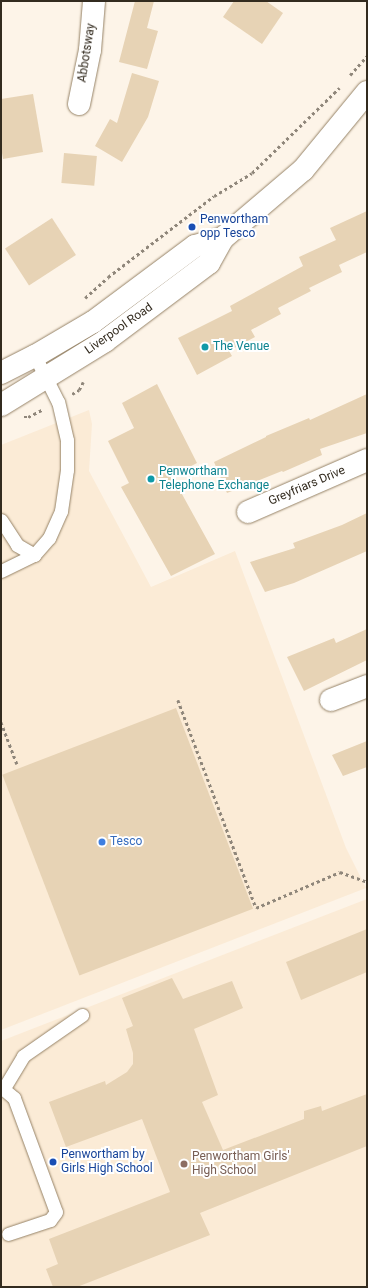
<!DOCTYPE html>
<style>
body{margin:0}
#map{position:relative;width:368px;height:1288px;overflow:hidden;background:#fdf4e8;font-family:Roboto,sans-serif}
div>[style]{position:absolute}
.built>*{inset:0;background:#fbebd6}
.building>*{inset:0;background:#e7d3b5;transform-origin:0 0}
.path>*{height:2.5px;margin-top:-1.25px;transform-origin:0;background:repeating-linear-gradient(90deg,#8f867a 0 3px,transparent 0 6px)}
.roads{filter:drop-shadow(0 0 1px #968367) drop-shadow(0 0 1px #968367)}
.service>*{height:13px;margin:-6.5px;padding:0 6.5px;transform-origin:6.5px;border-radius:6.5px;background:#fff}
.minor>*{height:22px;margin:-11px;padding:0 11px;transform-origin:11px;border-radius:11px;background:#fff}
.tertiary>*{height:22px;margin:-11px;padding:0 11px;transform-origin:11px;border-radius:11px;background:#fff}
.dots>*{width:11px;height:11px;translate:-50% -50%;box-sizing:border-box;border:2px solid #fff;border-radius:50%}
span{translate:-50% -50%;white-space:nowrap;text-align:center;line-height:1.15;-webkit-text-stroke:4px #fff;paint-order:stroke}
.street-label{font-size:12px;color:#332b1f}
.transit-label{font-size:12px;color:#164399}
.left{translate:0 -50%;text-align:left}
.culture-label{font-size:12px;color:#0d838f}
.shop-label{font-size:12px;color:#366cbe}
.education-label{font-size:12px;color:#785e54}
.frame{position:absolute;inset:0;border:2px solid #332b1f;pointer-events:none}
</style>
<div id="map">
<div class="built">
<div style="clip-path:polygon(89px 410px,92px 424px,89px 471px,151px 587px,235px 551px,346px 848px,366px 888px,1px 1030px,1px 445px)"></div>
<div style="clip-path:polygon(367px 899px,367px 1287px,1px 1287px,1px 1041px)"></div>
</div>
<div class="building">
<div style="clip-path:polygon(135px 1px,154px 1px,147px 28px,158px 31px,147px 69px,119px 62px)"></div>
<div style="clip-path:polygon(234px 1px,266px 1px,283px 13px,262px 44px,223px 17px)"></div>
<div style="clip-path:polygon(132px 73px,159px 81px,148px 117px,122px 162px,95px 146px,110px 119px,117px 123px)"></div>
<div style="clip-path:polygon(33px 94px,43px 152px,3px 159px,1px 147px,1px 99px)"></div>
<div style="left:64px;top:153px;width:33px;height:30px;rotate:5deg"></div>
<div style="clip-path:polygon(367px 211px,367px 252px,339px 265px,342px 272px,309px 288px,311px 291px,278px 308px,281px 314px,251px 330px,255px 337px,229px 351px,232px 356px,197px 375px,178px 338px,232px 311px,230px 306px,303px 266px,299px 257px,336px 240px,330px 228px)"></div>
<div style="left:52px;top:218px;width:44px;height:56px;rotate:57deg"></div>
<div style="clip-path:polygon(157px 384px,197px 463px,172px 476px,215px 554px,171px 576px,121px 487px,129px 483px,108px 441px,134px 428px,122px 403px)"></div>
<div style="clip-path:polygon(367px 394px,367px 433px,320px 449px,322px 455px,283px 472px,282px 471px,227px 493px,214px 462px,266px 437px,266px 436px,309px 418px,310px 420px)"></div>
<div style="clip-path:polygon(367px 513px,367px 551px,294px 583px,265px 592px,250px 562px,295px 548px,293px 543px,342px 525px)"></div>
<div style="clip-path:polygon(367px 629px,367px 660px,304px 691px,287px 657px,334px 638px,336px 643px)"></div>
<div style="left:176px;top:708px;width:215px;height:186px;rotate:69deg"></div>
<div style="clip-path:polygon(367px 741px,367px 767px,343px 776px,332px 755px)"></div>
<div style="clip-path:polygon(367px 929px,367px 972px,301px 1000px,286px 962px)"></div>
<div style="clip-path:polygon(172px 978px,183px 999px,232px 981px,243px 1008px,194px 1029px,218px 1095px,202px 1102px,223px 1150px,304px 1119px,304px 1111px,321px 1106px,322px 1111px,367px 1094px,367px 1146px,200px 1213px,210px 1235px,77px 1287px,53px 1287px,46px 1269px,58px 1264px,49px 1239px,170px 1192px,142px 1119px,66px 1147px,49px 1102px,105px 1081px,106px 1085px,127px 1072px,133px 1064px,133px 1053px,126px 1029px,133px 1026px,122px 998px)"></div>
</div>
<div class="path">
<div style="left:350px;top:75px;width:25px;rotate:-48deg"></div>
<div style="left:85px;top:298px;width:31px;rotate:-42deg"></div>
<div style="left:108px;top:277px;width:133px;rotate:-37.4deg"></div>
<div style="left:214px;top:196px;width:44px;rotate:-31.2deg"></div>
<div style="left:252px;top:173px;width:122px;rotate:-44.3deg"></div>
<div style="left:72px;top:394px;width:8px;rotate:-30deg"></div>
<div style="left:79px;top:390px;width:9px;rotate:-63deg"></div>
<div style="left:24px;top:417px;width:4px"></div>
<div style="left:28px;top:417px;width:16px;rotate:-27deg"></div>
<div style="left:178px;top:700px;width:222px;rotate:69.4deg"></div>
<div style="left:256px;top:908px;width:91px;rotate:-23.2deg"></div>
<div style="left:340px;top:872px;width:29px;rotate:20deg"></div>
<div style="left:1px;top:722px;width:45px;rotate:69.1deg"></div>
</div>
<div class="roads">
<div class="service">
<div style="left:1px;top:520px;width:30px;rotate:57deg"></div>
<div style="left:17px;top:545px;width:20px;rotate:30deg"></div>
<div style="left:1px;top:571px;width:37px;rotate:-26deg"></div>
<div style="left:34px;top:555px;width:23px;rotate:-49deg"></div>
<div style="left:49px;top:538px;width:30px;rotate:-66deg"></div>
<div style="left:61px;top:511px;width:41px;rotate:-81.7deg"></div>
<div style="left:67px;top:470px;width:30px;rotate:-90deg"></div>
<div style="left:67px;top:440px;width:39px;rotate:-103deg"></div>
<div style="left:58px;top:402px;width:51px;rotate:-116.6deg"></div>
<div style="left:1px;top:1087px;width:17px;rotate:40deg"></div>
<div style="left:14px;top:1098px;width:121px;rotate:69.8deg"></div>
<div style="left:56px;top:1212px;width:10px;rotate:127deg"></div>
<div style="left:50px;top:1220px;width:44px;rotate:161.6deg"></div>
<div style="left:4px;top:1088px;width:37px;rotate:-59deg"></div>
<div style="left:23px;top:1056px;width:72px;rotate:-34.8deg"></div>
</div>
<div class="minor">
<div style="left:79px;top:104px;width:55px;rotate:-78.5deg"></div>
<div style="left:90px;top:50px;width:49px;rotate:-85.3deg"></div>
<div style="left:248px;top:512px;width:130px;rotate:-23.6deg"></div>
<div style="left:331px;top:700px;width:39px;rotate:-21deg"></div>
</div>
<div class="tertiary">
<div style="left:1px;top:373px;width:38px;rotate:-27deg"></div>
<div style="left:35px;top:356px;width:67px;rotate:-30.4deg"></div>
<div style="left:93px;top:322px;width:127px;rotate:-36.7deg"></div>
<div style="left:195px;top:246px;width:29px;rotate:-16deg"></div>
<div style="left:1px;top:405px;width:122px;rotate:-31.6deg"></div>
<div style="left:105px;top:341px;width:130px;rotate:-36.9deg"></div>
<div style="left:209px;top:263px;width:29px;rotate:-61deg"></div>
<div style="left:223px;top:238px;width:105px;rotate:-40.4deg"></div>
<div style="left:303px;top:170px;width:101px;rotate:-50.6deg"></div>
</div>
</div>
<div class="dots">
<div style="left:192px;top:227px;background:#1a4fb4"></div>
<div style="left:205px;top:347px;background:#0f9aa8"></div>
<div style="left:151px;top:479px;background:#0f9aa8"></div>
<div style="left:102px;top:842px;background:#3f7fe0"></div>
<div style="left:53px;top:1162px;background:#1a4fb4"></div>
<div style="left:184px;top:1164px;background:#8d6e63"></div>
</div>
<div class="street-label">
<span style="left:87px;top:53px;rotate:-81deg">Abbotsway</span>
<span style="left:119px;top:329px;rotate:-35deg">Liverpool Road</span>
<span style="left:307px;top:486px;rotate:-23deg">Greyfriars Drive</span>
</div>
<div class="transit-label">
<span class="left" style="left:200px;top:227px">Penwortham<br>opp Tesco</span>
<span class="left" style="left:61px;top:1162px">Penwortham by<br>Girls High School</span>
</div>
<div class="culture-label">
<span class="left" style="left:213px;top:347px">The Venue</span>
<span class="left" style="left:159px;top:479px">Penwortham<br>Telephone Exchange</span>
</div>
<div class="shop-label">
<span class="left" style="left:110px;top:842px">Tesco</span>
</div>
<div class="education-label">
<span class="left" style="left:192px;top:1164px">Penwortham Girls'<br>High School</span>
</div>
<div class="frame"></div>
</div>
